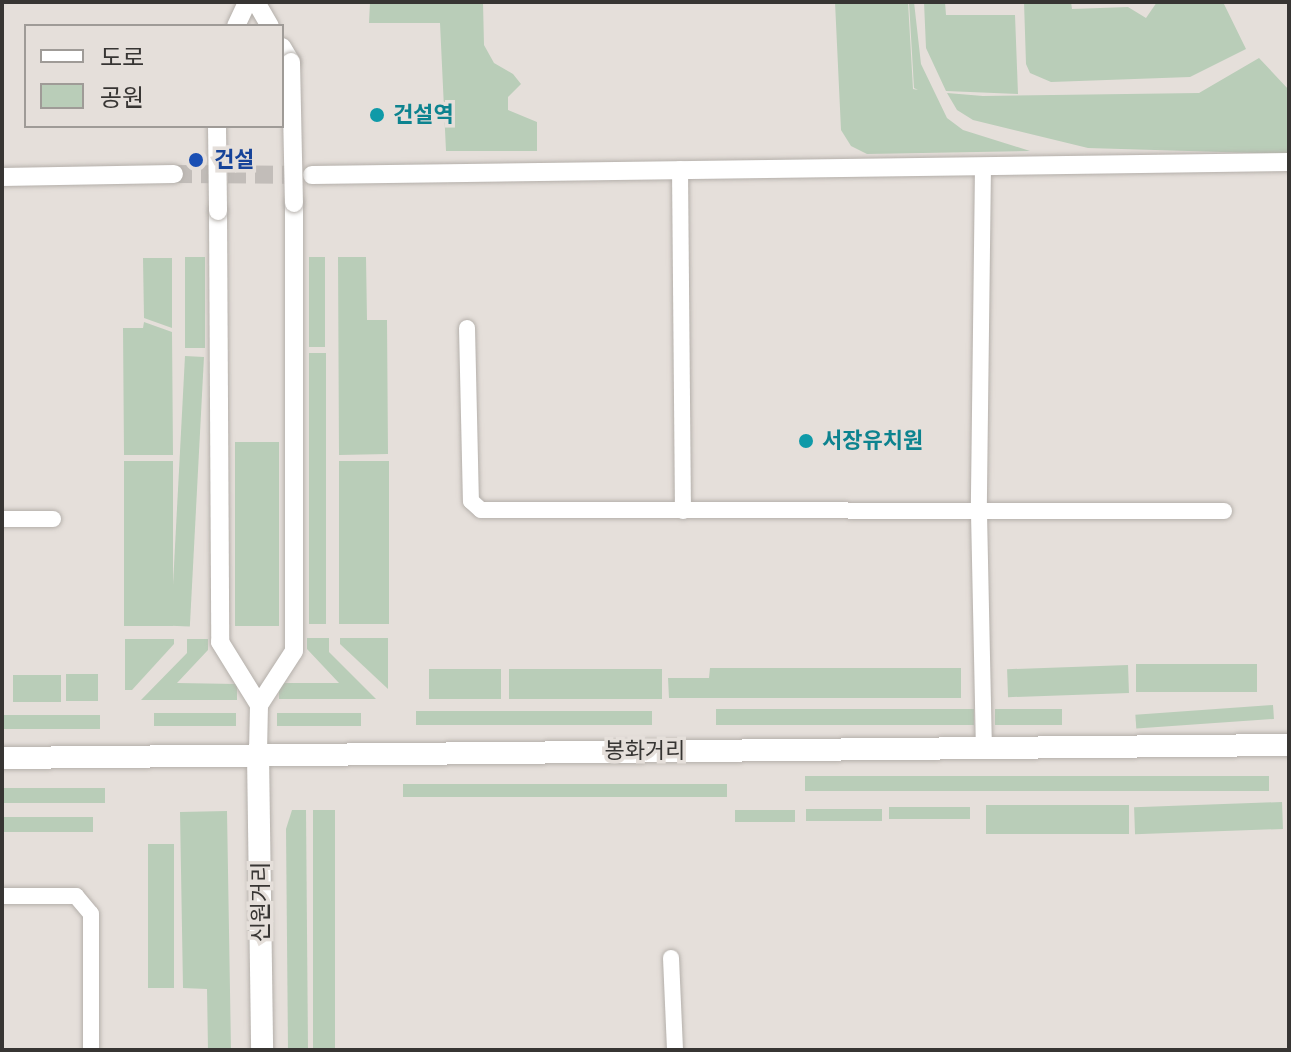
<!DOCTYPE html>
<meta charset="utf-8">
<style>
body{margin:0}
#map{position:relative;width:1291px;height:1052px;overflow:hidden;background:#e5dfda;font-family:"Titillium Web","Noto Sans KR",sans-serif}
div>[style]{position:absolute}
.green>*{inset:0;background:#b9cdb8;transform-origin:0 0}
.tertiary-tunnel>*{height:18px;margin-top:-9px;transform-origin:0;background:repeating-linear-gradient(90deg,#c2bdb9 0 18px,transparent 0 27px)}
.roads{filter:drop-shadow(0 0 2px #b4afaa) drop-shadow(0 0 2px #b4afaa)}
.minor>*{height:16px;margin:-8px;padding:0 8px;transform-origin:8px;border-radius:8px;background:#fff}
.tertiary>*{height:18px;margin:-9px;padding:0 9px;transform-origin:9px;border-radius:9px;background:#fff}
.secondary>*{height:22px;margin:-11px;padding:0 11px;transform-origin:11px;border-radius:11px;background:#fff}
.bridges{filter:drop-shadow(0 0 2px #b4afaa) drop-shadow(0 0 2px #b4afaa)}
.tertiary-bridge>*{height:18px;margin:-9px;padding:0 9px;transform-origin:9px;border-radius:9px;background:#fff}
.dots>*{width:22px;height:22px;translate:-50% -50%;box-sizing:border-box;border:4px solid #e5dfda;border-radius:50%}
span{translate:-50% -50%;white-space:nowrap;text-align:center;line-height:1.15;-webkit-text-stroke:7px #e5dfda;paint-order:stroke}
.culture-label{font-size:22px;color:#0d838f;font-weight:700}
.left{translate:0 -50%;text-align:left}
.transit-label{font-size:22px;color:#164399;font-weight:700}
.street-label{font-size:22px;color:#373533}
.frame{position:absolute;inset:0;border:4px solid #373533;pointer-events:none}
.legend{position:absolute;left:24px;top:24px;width:260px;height:104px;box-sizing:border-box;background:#e5dfda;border:2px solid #9f9b97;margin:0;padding:10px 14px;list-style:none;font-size:24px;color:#373533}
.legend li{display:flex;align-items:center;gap:16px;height:40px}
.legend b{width:40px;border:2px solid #9f9b97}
</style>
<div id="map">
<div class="green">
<div style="clip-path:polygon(370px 2px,483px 2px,484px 45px,494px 63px,513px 74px,521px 84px,508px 97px,508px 110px,537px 122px,537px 151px,446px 151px,440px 23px,369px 23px)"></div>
<div style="clip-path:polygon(835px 2px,908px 2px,913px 89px,918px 90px,914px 88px,909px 2px,914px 2px,921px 64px,947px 118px,963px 130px,1030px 151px,867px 154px,851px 146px,841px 130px)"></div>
<div style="clip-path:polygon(924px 2px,945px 2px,946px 15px,1015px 15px,1018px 94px,946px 91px,926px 48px)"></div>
<div style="clip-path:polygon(1024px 2px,1071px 2px,1072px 9px,1128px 7px,1146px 18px,1157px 2px,1223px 2px,1246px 49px,1190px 77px,1051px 82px,1030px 73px,1026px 64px)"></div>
<div style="clip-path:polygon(1259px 58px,1289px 90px,1289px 154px,1088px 148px,973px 120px,957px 110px,947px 93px,983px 96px,1199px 93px)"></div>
<div style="left:185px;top:257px;width:20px;height:91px"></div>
<div style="left:309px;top:257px;width:16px;height:90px"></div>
<div style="clip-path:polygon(338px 257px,366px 257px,367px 320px,387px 320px,388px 454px,339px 455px)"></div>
<div style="clip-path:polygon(143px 258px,172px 258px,172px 328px,144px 318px)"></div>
<div style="clip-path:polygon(144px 322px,172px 332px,173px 455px,124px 455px,123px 328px,143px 328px)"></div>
<div style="left:309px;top:353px;width:17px;height:271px"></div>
<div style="left:185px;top:356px;width:19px;height:270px;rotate:3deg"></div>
<div style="left:235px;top:442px;width:44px;height:184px"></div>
<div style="left:124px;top:461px;width:49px;height:165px"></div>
<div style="left:339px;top:461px;width:50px;height:163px"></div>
<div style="clip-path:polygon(307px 638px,329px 638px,329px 652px,376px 699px,279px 699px,279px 683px,339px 683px,307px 649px)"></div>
<div style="clip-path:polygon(340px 638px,388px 638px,388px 689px,340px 644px)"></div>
<div style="clip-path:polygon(125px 639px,174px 639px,174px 644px,132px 690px,125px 690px)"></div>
<div style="clip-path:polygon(187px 639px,208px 639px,208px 650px,177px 683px,237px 684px,237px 700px,141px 700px,187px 653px)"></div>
<div style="left:1257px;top:664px;width:28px;height:121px;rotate:90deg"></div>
<div style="left:1128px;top:665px;width:28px;height:121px;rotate:88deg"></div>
<div style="clip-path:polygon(710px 668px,961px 668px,961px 698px,669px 698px,668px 678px,709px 678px)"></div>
<div style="left:429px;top:669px;width:72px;height:30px"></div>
<div style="left:509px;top:669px;width:153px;height:30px"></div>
<div style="left:98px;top:674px;width:27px;height:32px;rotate:90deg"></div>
<div style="left:13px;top:675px;width:48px;height:27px"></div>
<div style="left:1273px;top:705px;width:14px;height:138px;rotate:86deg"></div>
<div style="left:716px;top:709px;width:258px;height:16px"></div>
<div style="left:995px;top:709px;width:67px;height:16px"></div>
<div style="left:416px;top:711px;width:236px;height:14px"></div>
<div style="left:154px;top:713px;width:82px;height:13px"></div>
<div style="left:277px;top:713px;width:84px;height:13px"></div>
<div style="left:100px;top:715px;width:14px;height:98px;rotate:90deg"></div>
<div style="left:1269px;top:776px;width:15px;height:464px;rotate:90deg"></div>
<div style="left:727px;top:784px;width:13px;height:324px;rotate:90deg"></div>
<div style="left:105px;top:788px;width:15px;height:103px;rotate:90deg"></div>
<div style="left:1282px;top:802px;width:27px;height:148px;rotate:88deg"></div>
<div style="left:1129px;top:805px;width:29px;height:143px;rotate:90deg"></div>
<div style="left:970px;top:807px;width:12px;height:81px;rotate:90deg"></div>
<div style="left:882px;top:809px;width:12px;height:76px;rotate:90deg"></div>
<div style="clip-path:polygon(292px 810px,306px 810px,308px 1050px,288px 1050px,286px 829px)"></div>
<div style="left:313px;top:810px;width:22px;height:240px"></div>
<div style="left:795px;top:810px;width:12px;height:60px;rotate:90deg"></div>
<div style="clip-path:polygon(227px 811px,231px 1050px,208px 1050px,207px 989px,183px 988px,180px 812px)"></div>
<div style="left:2px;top:817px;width:91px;height:15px"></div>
<div style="left:148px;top:844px;width:26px;height:144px"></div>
</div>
<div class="tertiary-tunnel">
<div style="left:174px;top:174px;width:135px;rotate:0.4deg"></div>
</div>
<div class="roads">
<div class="minor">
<div style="left:983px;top:166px;width:347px;rotate:90.7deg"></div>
<div style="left:979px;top:513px;width:237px;rotate:88.8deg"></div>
<div style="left:680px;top:169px;width:342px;rotate:89.5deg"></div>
<div style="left:467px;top:328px;width:173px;rotate:88.7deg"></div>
<div style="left:471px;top:501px;width:13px;rotate:42deg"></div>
<div style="left:481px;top:510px;width:743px;rotate:0.08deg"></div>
<div style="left:2px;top:519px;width:51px"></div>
<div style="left:2px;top:896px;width:74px"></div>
<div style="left:76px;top:896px;width:23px;rotate:50deg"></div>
<div style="left:91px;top:914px;width:136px;rotate:90deg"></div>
<div style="left:671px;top:958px;width:92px;rotate:87.5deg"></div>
</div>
<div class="tertiary">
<div style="left:256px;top:2px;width:28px;rotate:60deg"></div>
<div style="left:236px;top:26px;width:26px;rotate:-65deg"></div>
<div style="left:282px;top:47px;width:17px;rotate:59deg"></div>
<div style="left:312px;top:175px;width:977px;rotate:-0.76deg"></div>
<div style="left:2px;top:177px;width:172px;rotate:-1deg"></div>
<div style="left:218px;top:211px;width:431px;rotate:89.7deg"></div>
<div style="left:220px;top:642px;width:74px;rotate:58.2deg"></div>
<div style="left:259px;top:705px;width:49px;rotate:91.2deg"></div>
<div style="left:259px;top:705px;width:64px;rotate:-57.1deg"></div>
<div style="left:294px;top:651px;width:448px;rotate:-90deg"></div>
</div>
<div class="secondary">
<div style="left:258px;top:754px;width:296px;rotate:89.2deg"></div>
<div style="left:2px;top:758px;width:1287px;rotate:-0.58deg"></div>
</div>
</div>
<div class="bridges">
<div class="tertiary-bridge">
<div style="left:291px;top:62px;width:141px;rotate:88.8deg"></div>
<div style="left:217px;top:126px;width:85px;rotate:89.3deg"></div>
</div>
</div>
<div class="dots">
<div style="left:377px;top:115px;background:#0f9aa8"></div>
<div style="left:196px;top:160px;background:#1a4fb4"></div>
<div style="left:806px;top:441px;background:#0f9aa8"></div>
</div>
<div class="culture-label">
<span class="left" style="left:393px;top:115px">건설역</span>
<span class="left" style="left:822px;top:441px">서장유치원</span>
</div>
<div class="transit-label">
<span class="left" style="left:214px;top:160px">건설</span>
</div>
<div class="street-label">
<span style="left:645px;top:751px">봉화거리</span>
<span style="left:261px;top:902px;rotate:-90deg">신원거리</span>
</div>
<div class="frame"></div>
<ul class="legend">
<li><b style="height:10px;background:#fff"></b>도로</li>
<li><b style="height:22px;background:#b9cdb8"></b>공원</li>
</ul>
</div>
